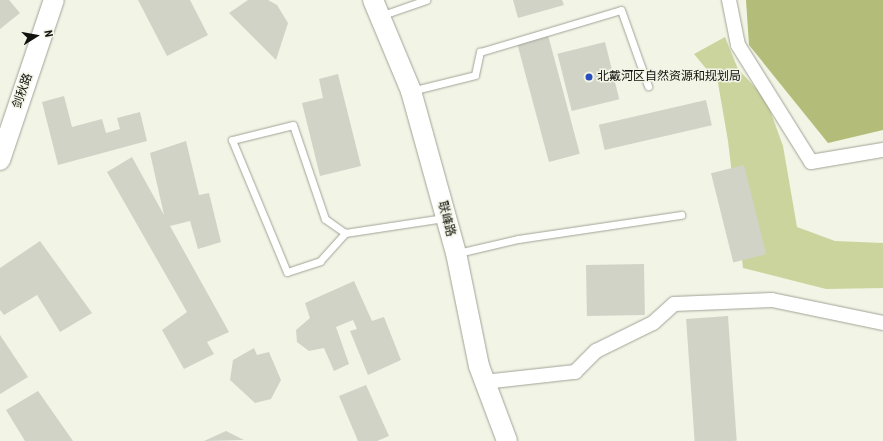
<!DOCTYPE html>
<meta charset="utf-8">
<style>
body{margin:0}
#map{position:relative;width:883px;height:441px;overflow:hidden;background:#f2f4e6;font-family:"Roboto Condensed","Noto Sans SC",sans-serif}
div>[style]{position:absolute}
.green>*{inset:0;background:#cbd49d}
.water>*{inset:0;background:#b3bd79}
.building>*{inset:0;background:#d1d3c6;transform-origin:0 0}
.roads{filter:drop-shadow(0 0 1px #a1a396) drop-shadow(0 0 1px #a1a396)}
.lane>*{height:7px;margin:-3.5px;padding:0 3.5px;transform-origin:3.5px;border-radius:3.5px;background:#fff}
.street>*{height:14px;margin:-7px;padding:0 7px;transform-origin:7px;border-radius:7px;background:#fff}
.secondary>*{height:20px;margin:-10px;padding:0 10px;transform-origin:10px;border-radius:10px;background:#fff}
.dots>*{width:11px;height:11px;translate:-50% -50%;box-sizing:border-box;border:2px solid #f2f4e6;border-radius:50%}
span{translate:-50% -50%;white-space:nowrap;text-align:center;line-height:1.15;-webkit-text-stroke:3px #f2f4e6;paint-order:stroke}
.poi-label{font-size:12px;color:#12130e}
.left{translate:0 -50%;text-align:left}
.street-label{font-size:12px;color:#12130e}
.north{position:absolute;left:16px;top:16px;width:40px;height:40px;-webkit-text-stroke:3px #f2f4e6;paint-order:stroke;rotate:79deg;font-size:11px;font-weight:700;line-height:16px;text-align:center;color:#12130e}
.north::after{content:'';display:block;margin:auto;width:14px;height:18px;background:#12130e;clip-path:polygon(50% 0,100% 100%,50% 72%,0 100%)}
</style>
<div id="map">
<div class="green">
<div style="clip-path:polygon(725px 37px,738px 69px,766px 99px,783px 146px,797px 227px,835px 241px,883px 243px,883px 288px,826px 289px,743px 268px,728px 141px,718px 83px,694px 54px)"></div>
</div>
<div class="water">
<div style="clip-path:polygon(746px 0,883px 0,883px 130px,828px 143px,749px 45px)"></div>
</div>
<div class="building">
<div style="clip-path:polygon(0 0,9px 0,20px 13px,0 29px)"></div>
<div style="clip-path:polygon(138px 0,190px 0,208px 35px,167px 56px)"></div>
<div style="clip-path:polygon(248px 0,268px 0,277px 5px,288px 23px,276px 60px,229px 13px)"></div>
<div style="clip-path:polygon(513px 0,562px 0,564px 5px,518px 18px)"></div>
<div style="left:548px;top:35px;width:123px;height:32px;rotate:75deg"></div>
<div style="left:605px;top:42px;width:59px;height:49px;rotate:76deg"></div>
<div style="clip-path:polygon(338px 74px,361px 166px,320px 176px,302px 103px,323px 98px,319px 79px)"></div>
<div style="clip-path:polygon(64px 96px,72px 127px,102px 119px,106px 133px,120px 129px,117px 118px,140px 112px,147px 141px,58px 165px,42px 102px)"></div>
<div style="left:706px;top:100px;width:26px;height:110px;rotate:77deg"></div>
<div style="clip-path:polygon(186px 141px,199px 195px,209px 193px,221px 242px,198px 249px,190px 221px,170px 226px,229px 332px,207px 342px,214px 354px,184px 369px,162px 330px,187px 312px,107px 172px,132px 157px,164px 215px,150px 153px)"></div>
<div style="left:744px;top:165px;width:92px;height:34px;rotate:76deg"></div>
<div style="clip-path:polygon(40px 241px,92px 313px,60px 332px,37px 295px,4px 315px,0 310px,0 268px)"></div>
<div style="left:644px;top:264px;width:51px;height:58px;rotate:89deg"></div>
<div style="clip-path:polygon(354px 281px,372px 321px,384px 317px,401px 360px,368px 375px,350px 331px,357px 329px,353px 320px,336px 327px,349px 364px,334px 371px,324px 348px,309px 351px,297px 342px,296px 330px,310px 318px,305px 303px)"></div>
<div style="left:728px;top:316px;width:125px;height:42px;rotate:86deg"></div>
<div style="clip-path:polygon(0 335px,28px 377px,0 394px)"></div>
<div style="clip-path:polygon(254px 348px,257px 355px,269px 352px,281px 380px,271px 399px,255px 403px,230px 380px,233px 360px)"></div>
<div style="clip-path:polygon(366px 385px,389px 436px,377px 441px,358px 441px,339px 396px)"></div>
<div style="clip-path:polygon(38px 391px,73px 441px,25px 441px,6px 410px)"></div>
<div style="clip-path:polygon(226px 431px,244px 440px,204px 441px)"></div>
</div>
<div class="roads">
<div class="lane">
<div style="left:380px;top:16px;width:49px;rotate:-19.2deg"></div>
<div style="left:411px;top:91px;width:66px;rotate:-14deg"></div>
<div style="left:475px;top:75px;width:24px;rotate:-78deg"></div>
<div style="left:480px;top:52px;width:147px;rotate:-16.6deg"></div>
<div style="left:621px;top:10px;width:81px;rotate:70.4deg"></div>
<div style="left:345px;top:233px;width:24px;rotate:-145deg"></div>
<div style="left:325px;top:219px;width:99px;rotate:-108.8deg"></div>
<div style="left:293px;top:125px;width:63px;rotate:166.2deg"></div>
<div style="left:232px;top:140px;width:143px;rotate:67.4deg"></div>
<div style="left:287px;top:272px;width:35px;rotate:-18deg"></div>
<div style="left:320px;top:261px;width:38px;rotate:-48deg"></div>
<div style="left:345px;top:233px;width:100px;rotate:-8.6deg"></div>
<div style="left:458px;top:253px;width:62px;rotate:-13.1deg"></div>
<div style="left:518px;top:239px;width:165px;rotate:-8.4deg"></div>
</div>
<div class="street">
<div style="left:729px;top:0;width:46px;rotate:78.7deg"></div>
<div style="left:738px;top:45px;width:138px;rotate:58deg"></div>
<div style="left:811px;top:162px;width:73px;rotate:-9.5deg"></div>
<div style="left:484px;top:382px;width:92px;rotate:-6.3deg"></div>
<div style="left:575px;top:372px;width:30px;rotate:-45deg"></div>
<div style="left:596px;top:351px;width:64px;rotate:-26.2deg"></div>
<div style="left:653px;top:323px;width:28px;rotate:-42deg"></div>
<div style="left:674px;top:304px;width:98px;rotate:-2.3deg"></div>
<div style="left:772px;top:300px;width:113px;rotate:11.7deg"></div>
</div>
<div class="secondary">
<div style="left:373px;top:0;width:99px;rotate:67.3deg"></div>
<div style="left:411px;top:91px;width:168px;rotate:74.5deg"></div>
<div style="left:456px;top:253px;width:115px;rotate:78.5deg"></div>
<div style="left:479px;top:366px;width:80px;rotate:69.5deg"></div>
<div style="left:0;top:160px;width:169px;rotate:-71.4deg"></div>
</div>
</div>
<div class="dots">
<div style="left:589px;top:77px;background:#294fbe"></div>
</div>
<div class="poi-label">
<span class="left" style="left:597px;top:77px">北戴河区自然资源和规划局</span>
</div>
<div class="street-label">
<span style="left:23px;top:91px;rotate:-71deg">剑秋路</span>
<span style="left:446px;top:219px;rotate:75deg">联峰路</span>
</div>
<div class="north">N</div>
</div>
